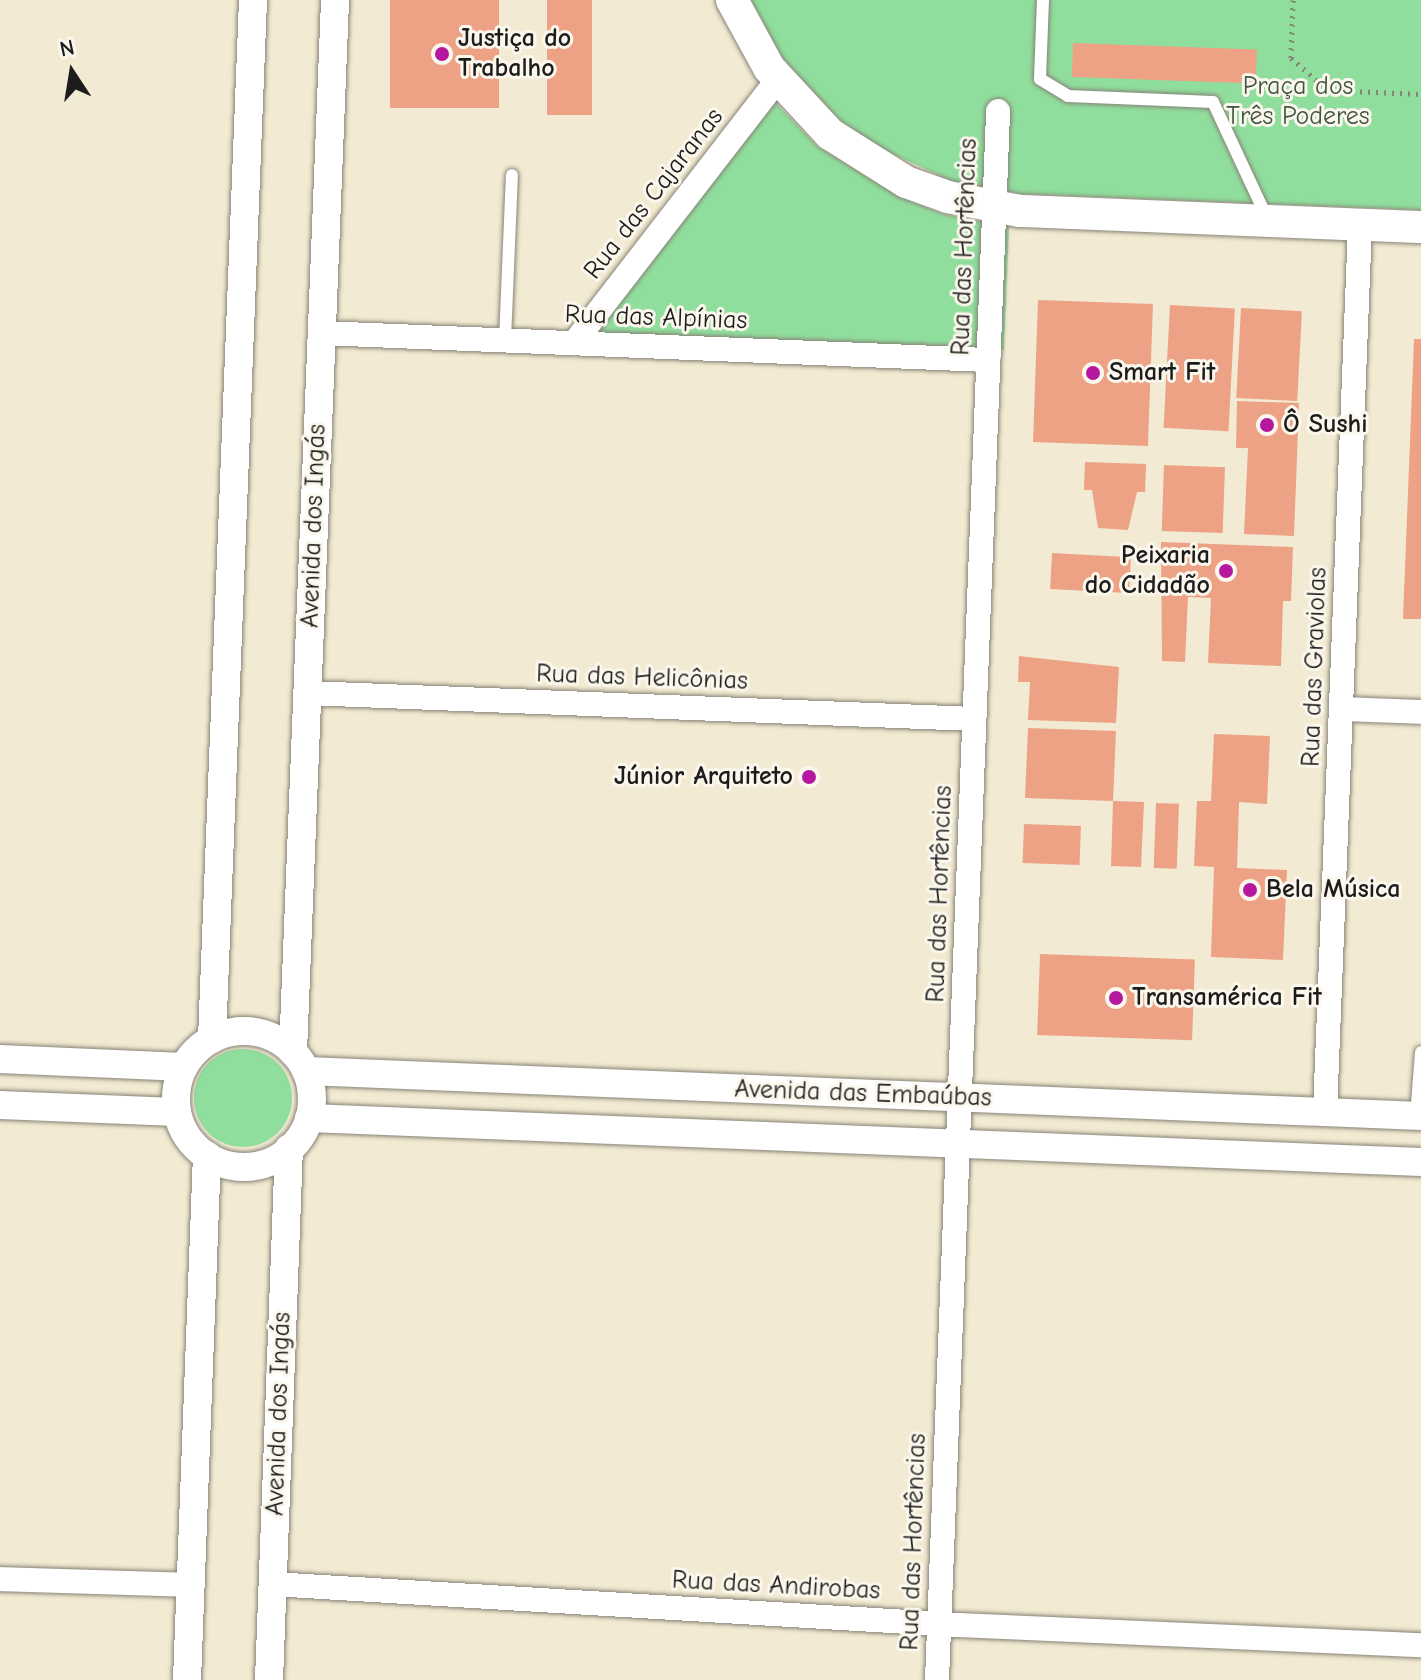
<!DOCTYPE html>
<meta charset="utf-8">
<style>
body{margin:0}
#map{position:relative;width:1421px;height:1680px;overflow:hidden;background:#f2ead2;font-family:"Comic Neue",sans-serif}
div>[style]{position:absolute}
.green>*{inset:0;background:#90de9d}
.round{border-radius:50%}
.building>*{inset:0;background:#eda286;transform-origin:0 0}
.path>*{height:5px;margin-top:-2.5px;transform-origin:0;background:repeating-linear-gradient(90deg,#878377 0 2px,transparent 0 8px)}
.roads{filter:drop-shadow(0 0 2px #878377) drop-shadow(0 0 2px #878377)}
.service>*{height:12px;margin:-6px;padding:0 6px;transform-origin:6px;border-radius:6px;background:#fff}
.minor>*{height:24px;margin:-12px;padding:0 12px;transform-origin:12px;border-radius:12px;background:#fff}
.tertiary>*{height:28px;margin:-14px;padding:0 14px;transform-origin:14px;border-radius:14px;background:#fff}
.tertiary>.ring{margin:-14px;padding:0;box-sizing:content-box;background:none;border:28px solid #fff;border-radius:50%}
.secondary>*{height:32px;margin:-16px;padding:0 16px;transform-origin:16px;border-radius:16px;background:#fff}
.dots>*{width:22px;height:22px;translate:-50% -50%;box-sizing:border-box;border:4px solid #fbf7ec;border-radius:50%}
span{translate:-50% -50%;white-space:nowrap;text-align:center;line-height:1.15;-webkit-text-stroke:6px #fbf7ec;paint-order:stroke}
.poi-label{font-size:26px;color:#1c1c1c;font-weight:700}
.left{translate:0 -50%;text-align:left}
.right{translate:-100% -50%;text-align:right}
.park-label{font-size:26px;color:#3f5643}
.street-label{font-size:26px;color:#1c1c1c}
.north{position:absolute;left:32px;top:32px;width:80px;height:80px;-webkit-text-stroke:6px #fbf7ec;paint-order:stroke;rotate:348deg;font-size:22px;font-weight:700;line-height:32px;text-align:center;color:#1c1c1c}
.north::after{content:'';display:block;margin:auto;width:28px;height:36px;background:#1c1c1c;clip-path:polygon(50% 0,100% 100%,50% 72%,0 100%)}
</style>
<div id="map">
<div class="green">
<div style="clip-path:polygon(751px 0,1421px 0,1421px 210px,1023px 194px,953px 182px,876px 146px,841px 121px,782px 58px)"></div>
<div style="clip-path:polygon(774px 101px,817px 146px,898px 196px,942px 214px,1009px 227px,1004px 350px,595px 334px)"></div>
<div class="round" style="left:194px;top:1049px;width:98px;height:98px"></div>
</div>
<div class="building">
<div style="left:390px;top:0;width:109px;height:108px"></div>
<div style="left:547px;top:0;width:45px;height:115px"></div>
<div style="left:1073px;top:43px;width:184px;height:34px;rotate:2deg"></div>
<div style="left:1038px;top:300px;width:115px;height:142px;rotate:2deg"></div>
<div style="left:1170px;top:305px;width:65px;height:123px;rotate:3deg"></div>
<div style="left:1241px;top:308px;width:61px;height:90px;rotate:3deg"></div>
<div style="clip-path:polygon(1414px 339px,1421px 339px,1421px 619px,1403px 619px)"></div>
<div style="clip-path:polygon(1237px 401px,1299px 403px,1294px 536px,1244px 534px,1248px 448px,1236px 448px)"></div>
<div style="clip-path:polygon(1085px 462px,1146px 464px,1145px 492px,1137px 492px,1128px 530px,1098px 528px,1092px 490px,1084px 490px)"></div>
<div style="left:1164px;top:465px;width:61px;height:66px;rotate:2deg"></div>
<div style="clip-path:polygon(1161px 542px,1293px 547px,1291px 601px,1283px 601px,1281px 666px,1208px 663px,1211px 598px,1188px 597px,1185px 662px,1162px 661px)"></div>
<div style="left:1052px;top:553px;width:79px;height:36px;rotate:3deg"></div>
<div style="clip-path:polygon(1019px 656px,1119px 667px,1116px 723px,1028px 720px,1030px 682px,1018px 682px)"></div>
<div style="clip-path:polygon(1028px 728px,1116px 731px,1113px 801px,1144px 802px,1141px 867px,1111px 866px,1113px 801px,1025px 798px)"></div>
<div style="clip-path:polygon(1214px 734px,1270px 736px,1267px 804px,1239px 802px,1237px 868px,1287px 870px,1283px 960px,1211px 957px,1214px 867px,1194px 866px,1197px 801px,1211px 801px)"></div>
<div style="left:1156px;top:803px;width:23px;height:65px;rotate:2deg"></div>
<div style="left:1024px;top:824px;width:57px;height:39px;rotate:2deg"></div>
<div style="left:1040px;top:954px;width:155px;height:81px;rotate:2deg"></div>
</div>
<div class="path">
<div style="left:1293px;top:0;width:58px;rotate:92deg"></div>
<div style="left:1291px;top:58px;width:49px;rotate:40.9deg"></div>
<div style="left:1328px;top:90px;width:93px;rotate:2.5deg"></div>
</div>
<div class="roads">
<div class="service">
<div style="left:1043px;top:0;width:79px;rotate:92.2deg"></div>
<div style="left:1040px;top:79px;width:33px;rotate:31deg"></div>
<div style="left:1068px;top:96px;width:145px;rotate:2.4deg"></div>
<div style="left:1213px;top:102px;width:128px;rotate:65deg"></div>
<div style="left:505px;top:340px;width:165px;rotate:-87.6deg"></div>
<div style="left:1416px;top:1116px;width:64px;rotate:-85.5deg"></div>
</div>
<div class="minor">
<div style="left:321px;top:333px;width:668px;rotate:2.32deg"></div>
<div style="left:574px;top:343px;width:334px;rotate:-52.3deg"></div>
<div style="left:307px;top:693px;width:668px;rotate:2.23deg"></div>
<div style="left:1341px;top:709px;width:80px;rotate:2.1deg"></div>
<div style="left:1325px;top:1112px;width:888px;rotate:-87.74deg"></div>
<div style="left:0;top:1579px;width:190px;rotate:1.8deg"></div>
<div style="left:272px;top:1584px;width:688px;rotate:3.42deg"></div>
<div style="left:959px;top:1625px;width:462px;rotate:2.5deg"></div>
<div style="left:937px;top:1680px;width:1570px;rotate:-87.77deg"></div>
</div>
<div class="tertiary">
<div class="ring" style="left:176px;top:1031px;width:108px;height:108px"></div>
<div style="left:212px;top:1039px;width:1040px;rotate:-87.74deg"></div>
<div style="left:293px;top:1052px;width:1053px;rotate:-87.71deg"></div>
<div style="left:0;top:1059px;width:184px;rotate:2.5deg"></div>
<div style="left:306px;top:1071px;width:1116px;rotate:2.31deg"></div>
<div style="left:0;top:1105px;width:177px;rotate:2.3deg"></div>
<div style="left:309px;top:1118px;width:1113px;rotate:2.27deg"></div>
<div style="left:187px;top:1680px;width:525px;rotate:-87.82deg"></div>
<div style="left:269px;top:1680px;width:532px;rotate:-87.85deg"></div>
</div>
<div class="secondary">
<div style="left:732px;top:0;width:77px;rotate:61.4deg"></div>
<div style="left:769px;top:68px;width:90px;rotate:47.3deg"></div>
<div style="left:830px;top:134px;width:90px;rotate:32.3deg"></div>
<div style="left:906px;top:182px;width:45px;rotate:19.7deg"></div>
<div style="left:948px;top:197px;width:73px;rotate:11deg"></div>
<div style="left:1020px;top:211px;width:401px;rotate:2.3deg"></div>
</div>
</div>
<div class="dots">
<div style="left:442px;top:54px;background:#b5179e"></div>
<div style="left:1093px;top:373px;background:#b5179e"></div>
<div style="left:1267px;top:425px;background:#b5179e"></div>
<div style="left:1226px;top:571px;background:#b5179e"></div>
<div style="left:809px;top:777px;background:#b5179e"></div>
<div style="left:1250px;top:890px;background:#b5179e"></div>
<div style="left:1116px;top:998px;background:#b5179e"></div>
</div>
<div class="poi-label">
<span class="left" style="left:458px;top:54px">Justiça do<br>Trabalho</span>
<span class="left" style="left:1109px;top:373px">Smart Fit</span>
<span class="left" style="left:1283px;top:425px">Ô Sushi</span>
<span class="right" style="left:1210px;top:571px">Peixaria<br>do Cidadão</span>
<span class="right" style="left:793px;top:777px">Júnior Arquiteto</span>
<span class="left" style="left:1266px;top:890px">Bela Música</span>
<span class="left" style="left:1132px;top:998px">Transamérica Fit</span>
</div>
<div class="park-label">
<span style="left:1298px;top:102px">Praça dos<br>Três Poderes</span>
</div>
<div class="street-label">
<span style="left:654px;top:194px;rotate:-52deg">Rua das Cajaranas</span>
<span style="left:965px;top:247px;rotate:-88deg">Rua das Hortências</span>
<span style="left:656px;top:318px;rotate:2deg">Rua das Alpínias</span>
<span style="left:314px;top:526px;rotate:-88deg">Avenida dos Ingás</span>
<span style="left:1315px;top:667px;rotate:-88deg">Rua das Graviolas</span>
<span style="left:642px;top:678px;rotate:2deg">Rua das Helicônias</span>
<span style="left:940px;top:894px;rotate:-88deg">Rua das Hortências</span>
<span style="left:863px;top:1094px;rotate:2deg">Avenida das Embaúbas</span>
<span style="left:279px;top:1414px;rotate:-88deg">Avenida dos Ingás</span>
<span style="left:914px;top:1542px;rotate:-88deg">Rua das Hortências</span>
<span style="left:776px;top:1586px;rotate:3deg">Rua das Andirobas</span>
</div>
<div class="north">N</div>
</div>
